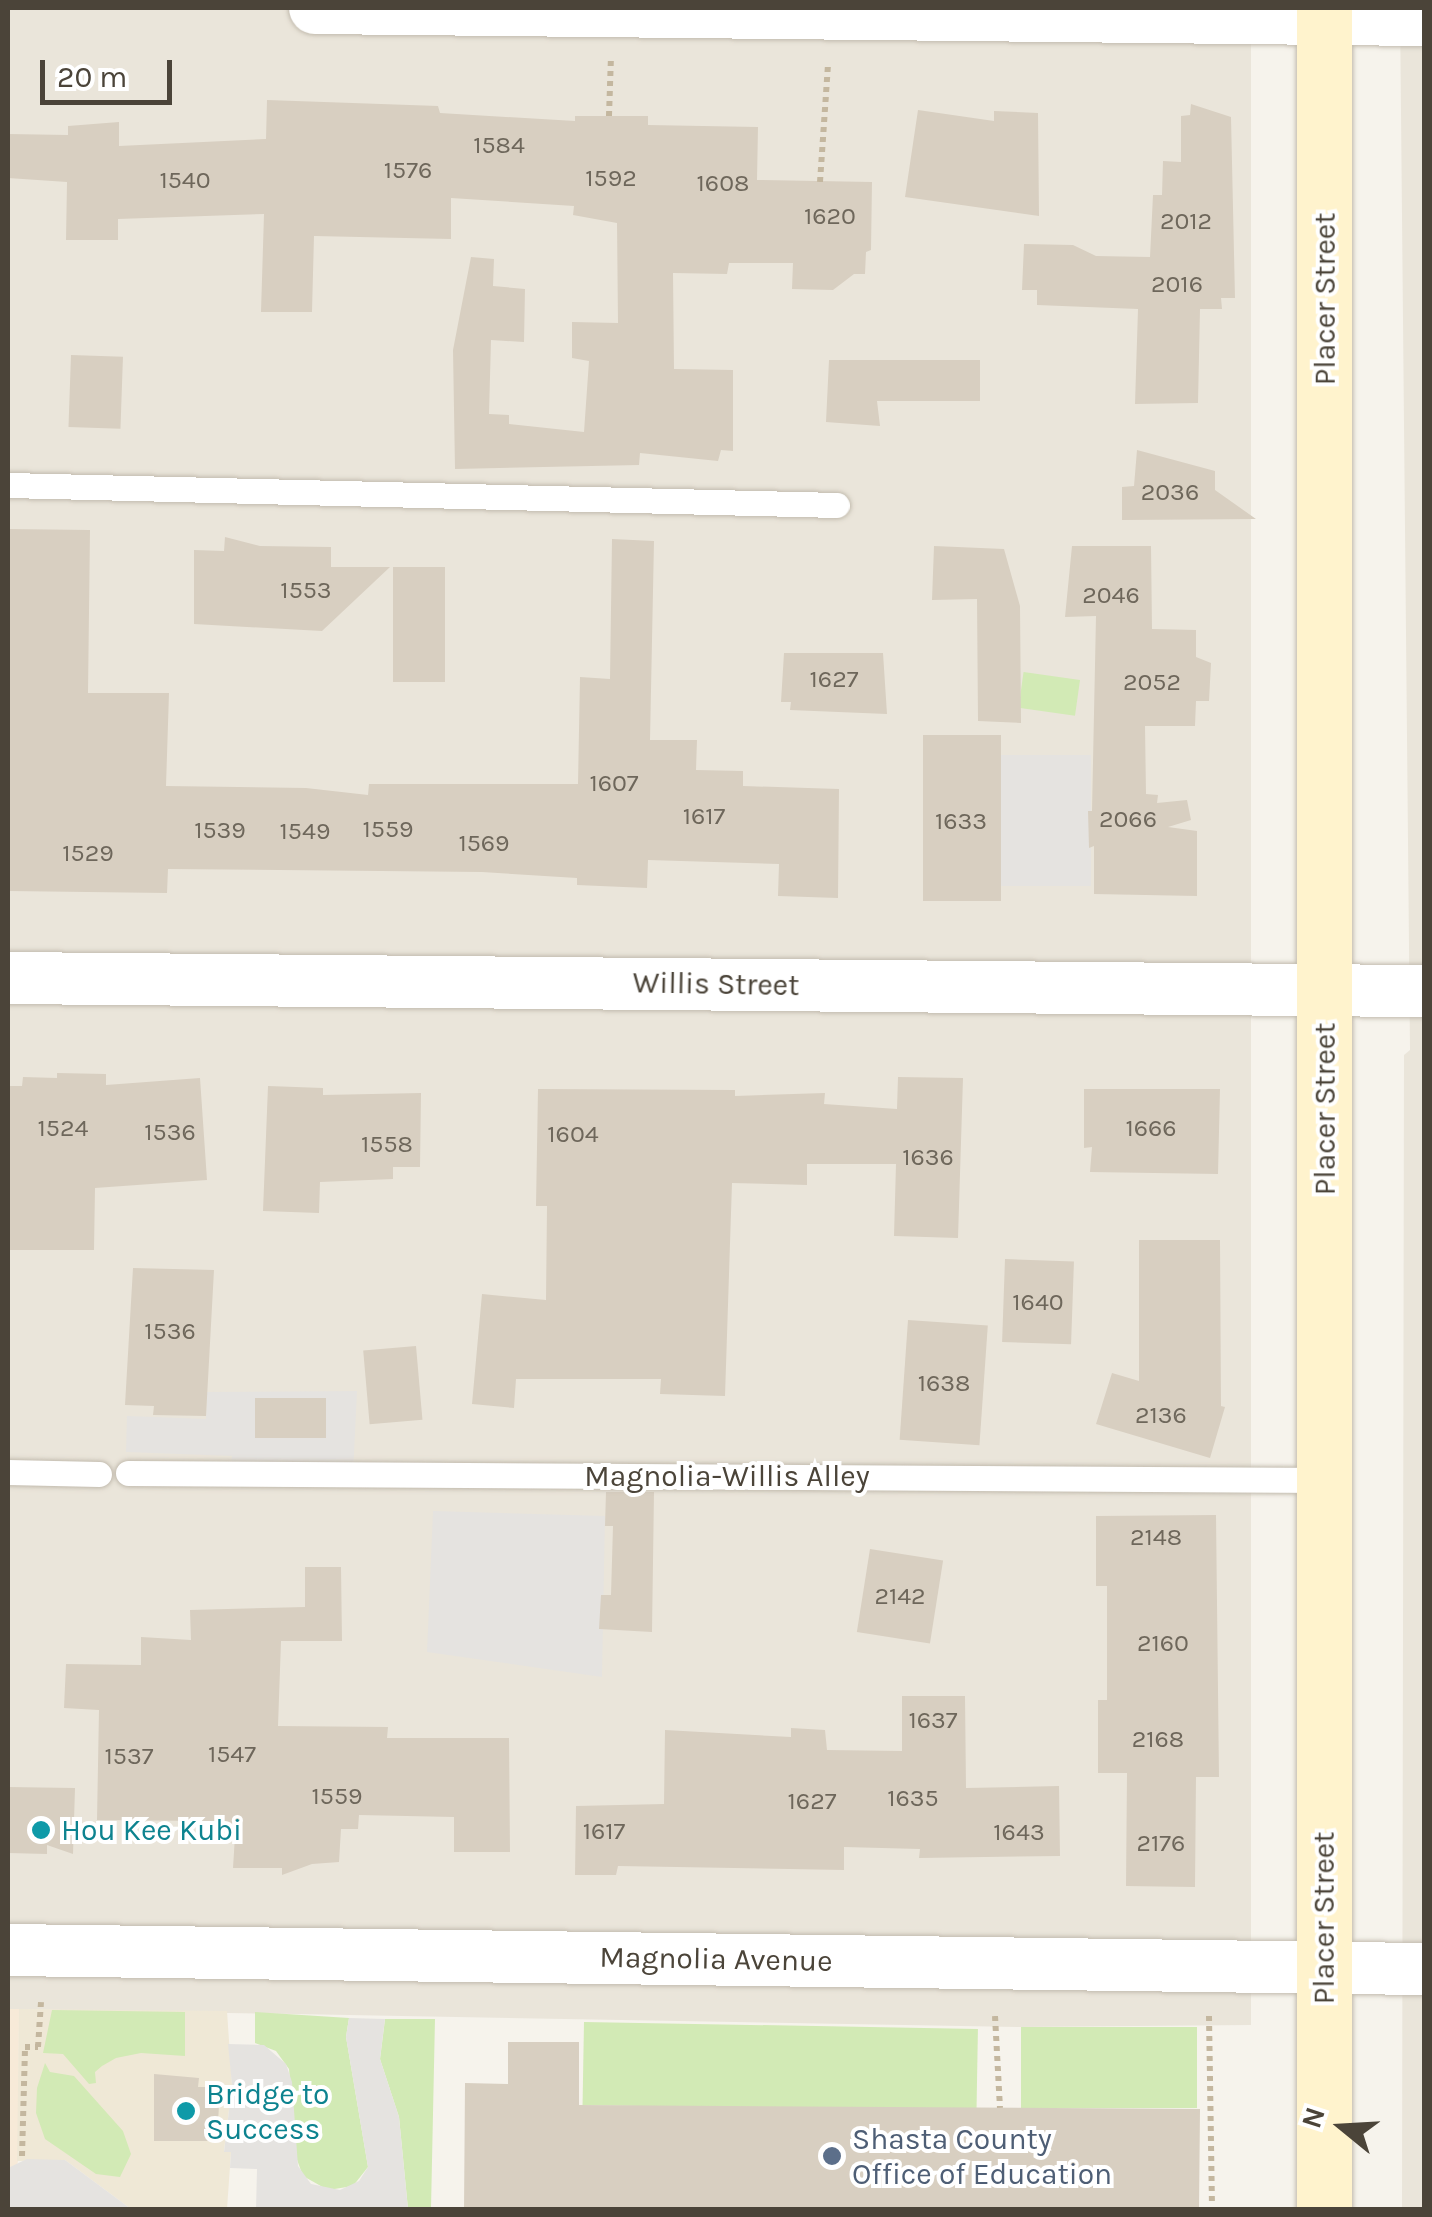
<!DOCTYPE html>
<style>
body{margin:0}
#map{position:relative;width:1432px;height:2217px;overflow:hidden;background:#f6f3ec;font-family:Karla,sans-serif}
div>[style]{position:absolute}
.residential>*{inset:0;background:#eae5da}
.commercial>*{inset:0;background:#f7ead8}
.education>*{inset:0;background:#efe8d6}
.green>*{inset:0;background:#d2eab5;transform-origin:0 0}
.parking>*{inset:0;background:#e5e3e0;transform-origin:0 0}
.building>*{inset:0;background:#d8cfc1;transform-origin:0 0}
.path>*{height:6px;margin-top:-3px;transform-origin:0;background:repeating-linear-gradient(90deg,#c4b79f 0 5px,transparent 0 10px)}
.roads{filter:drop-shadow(0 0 2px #c2bbae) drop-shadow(0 0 2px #c2bbae)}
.lane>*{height:25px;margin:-12.5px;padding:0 12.5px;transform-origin:12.5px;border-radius:12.5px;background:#fff}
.street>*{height:52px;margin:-26px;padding:0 26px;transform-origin:26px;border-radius:26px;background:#fff}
.secondary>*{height:55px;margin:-27.5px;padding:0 27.5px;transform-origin:27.5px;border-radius:27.5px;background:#fff3cd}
.dots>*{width:28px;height:28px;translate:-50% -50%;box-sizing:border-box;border:5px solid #fff;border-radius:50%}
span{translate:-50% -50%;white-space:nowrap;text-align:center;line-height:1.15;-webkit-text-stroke:8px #fff;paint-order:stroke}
.number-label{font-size:25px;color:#6e675b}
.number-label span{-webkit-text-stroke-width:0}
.street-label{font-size:30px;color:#4b4439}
.culture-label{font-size:30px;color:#0d838f}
.left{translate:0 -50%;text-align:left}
.service-label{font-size:30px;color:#4e5e75}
.frame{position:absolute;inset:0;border:10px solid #4b4439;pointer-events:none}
.north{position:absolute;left:1292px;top:2077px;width:100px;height:100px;-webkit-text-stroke:8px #fff;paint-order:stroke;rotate:288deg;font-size:28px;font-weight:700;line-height:40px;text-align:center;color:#4b4439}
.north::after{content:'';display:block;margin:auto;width:35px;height:45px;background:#4b4439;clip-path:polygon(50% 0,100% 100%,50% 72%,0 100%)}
.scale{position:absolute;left:40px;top:60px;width:132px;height:45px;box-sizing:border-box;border:5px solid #4b4439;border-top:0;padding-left:12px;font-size:30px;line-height:35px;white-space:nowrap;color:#4b4439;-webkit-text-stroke:8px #fff;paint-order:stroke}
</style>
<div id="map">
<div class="residential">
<div style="clip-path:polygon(8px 8px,1251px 8px,1251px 2025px,1021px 2027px,8px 2009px)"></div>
<div style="clip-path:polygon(1400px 8px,1424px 8px,1424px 2210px,1402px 2209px,1404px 1055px,1410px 1050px)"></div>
</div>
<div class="commercial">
<div style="clip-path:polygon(8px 2009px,19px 2009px,18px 2161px,8px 2210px)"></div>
</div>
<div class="education">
<div style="clip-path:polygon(19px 2009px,227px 2011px,232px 2085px,224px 2151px,231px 2152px,227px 2209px,131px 2209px,65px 2160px,17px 2161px)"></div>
</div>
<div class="green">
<div style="left:1080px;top:680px;width:36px;height:57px;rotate:98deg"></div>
<div style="clip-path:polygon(52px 2010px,185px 2012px,185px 2056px,141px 2053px,116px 2058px,102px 2066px,95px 2072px,96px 2083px,89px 2084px,63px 2054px,43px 2053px)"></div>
<div style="clip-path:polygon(255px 2012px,349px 2018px,346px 2037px,368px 2167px,353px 2186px,328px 2190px,303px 2176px,296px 2157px,289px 2069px,276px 2051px,255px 2043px)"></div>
<div style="clip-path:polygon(385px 2019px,435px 2019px,431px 2209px,408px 2209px,399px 2117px,380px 2059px)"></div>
<div style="left:584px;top:2022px;width:394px;height:83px;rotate:1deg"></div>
<div style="left:1021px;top:2027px;width:176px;height:81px"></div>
<div style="clip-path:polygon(45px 2063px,50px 2072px,74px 2076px,123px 2131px,131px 2154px,120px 2177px,96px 2174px,45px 2139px,36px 2113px,37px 2088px)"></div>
</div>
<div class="parking">
<div style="left:1000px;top:755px;width:91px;height:131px"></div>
<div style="clip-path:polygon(357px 1391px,353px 1474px,230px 1474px,232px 1456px,126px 1452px,127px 1416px,206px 1419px,207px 1392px)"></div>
<div style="clip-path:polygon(433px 1511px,605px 1516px,602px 1677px,427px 1652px)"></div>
<div style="clip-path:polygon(349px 2018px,385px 2019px,380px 2059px,399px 2117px,408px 2209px,256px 2209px,257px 2169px,230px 2168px,231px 2152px,224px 2152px,232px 2085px,228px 2044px,264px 2045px,286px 2064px,292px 2082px,298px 2166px,311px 2184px,340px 2190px,359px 2181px,368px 2167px,346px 2037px)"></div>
<div style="clip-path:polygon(27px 2159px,65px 2160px,131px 2209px,8px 2209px,8px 2168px)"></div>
</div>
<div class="building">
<div style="clip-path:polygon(267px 100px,438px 106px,440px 113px,575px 121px,575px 116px,648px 116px,648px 125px,758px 127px,757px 180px,872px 182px,871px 250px,866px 252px,865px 274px,854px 274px,833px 290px,792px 289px,793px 263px,729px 263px,727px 274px,673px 273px,674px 369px,733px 370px,733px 451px,721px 450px,718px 461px,640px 453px,639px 465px,455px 469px,453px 350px,471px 257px,494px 259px,493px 286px,525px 289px,524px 342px,491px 340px,489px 414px,509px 415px,509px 424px,584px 432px,589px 361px,572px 358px,572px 322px,618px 323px,617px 223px,573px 215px,574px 206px,451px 198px,451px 239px,314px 236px,312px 312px,261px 312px,264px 214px,118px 219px,118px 240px,66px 240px,67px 182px,8px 178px,8px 134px,68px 135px,68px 126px,119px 122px,119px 146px,266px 139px)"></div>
<div style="clip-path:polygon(1191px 104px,1231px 117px,1235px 298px,1221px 298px,1222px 309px,1200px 309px,1198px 403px,1135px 404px,1138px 309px,1037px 305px,1037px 290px,1022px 290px,1024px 244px,1073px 245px,1096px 256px,1150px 257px,1153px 195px,1162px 195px,1163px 161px,1181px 162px,1181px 116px,1190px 115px)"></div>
<div style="clip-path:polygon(918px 110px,994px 121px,994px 111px,1038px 113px,1039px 216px,905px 197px)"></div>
<div style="left:71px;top:355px;width:52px;height:72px;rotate:2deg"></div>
<div style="clip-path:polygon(829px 360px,980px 360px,980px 401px,877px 401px,880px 426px,826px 422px)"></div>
<div style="clip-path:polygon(1137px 450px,1215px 471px,1215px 490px,1256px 519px,1122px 520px,1122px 487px,1134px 486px)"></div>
<div style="clip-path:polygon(8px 529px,90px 530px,88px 693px,169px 693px,166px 786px,306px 788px,368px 795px,369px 784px,578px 784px,580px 677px,610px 679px,612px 539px,654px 541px,650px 740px,697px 740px,696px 770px,743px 771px,743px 786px,839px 789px,838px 898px,778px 896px,779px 864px,648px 860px,647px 888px,577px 885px,577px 878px,482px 872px,168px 869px,167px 893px,8px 891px)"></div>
<div style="clip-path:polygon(225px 537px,260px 546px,331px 547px,331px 567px,390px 567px,322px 631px,194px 624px,194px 550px,224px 551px)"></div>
<div style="clip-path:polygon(934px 546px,1004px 549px,1020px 606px,1021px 723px,978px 721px,977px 599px,932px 600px)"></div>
<div style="clip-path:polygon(1072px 546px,1151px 546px,1152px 629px,1196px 630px,1196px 657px,1211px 663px,1209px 701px,1196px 701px,1195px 726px,1145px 726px,1146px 794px,1158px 795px,1157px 803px,1187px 800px,1191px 820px,1168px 827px,1197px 831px,1197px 896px,1094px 894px,1094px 846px,1089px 848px,1088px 811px,1092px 811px,1096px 616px,1065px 617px)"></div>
<div style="left:393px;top:567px;width:52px;height:115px"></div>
<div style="clip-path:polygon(784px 653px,883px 653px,887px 714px,790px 710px,791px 702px,781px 702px)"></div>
<div style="left:923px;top:735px;width:78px;height:166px"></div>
<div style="clip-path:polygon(57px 1073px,106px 1074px,106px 1085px,200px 1078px,207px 1180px,95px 1188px,94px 1250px,8px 1250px,8px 1086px,22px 1086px,23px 1077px,57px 1078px)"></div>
<div style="clip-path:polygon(898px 1077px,963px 1078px,958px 1238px,894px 1236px,896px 1164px,807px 1164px,807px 1185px,732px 1183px,725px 1396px,660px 1394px,661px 1379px,516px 1379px,514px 1408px,472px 1404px,482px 1294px,546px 1300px,547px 1206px,536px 1206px,538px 1089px,735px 1090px,735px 1096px,825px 1093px,824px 1104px,897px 1109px)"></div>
<div style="clip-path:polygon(268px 1086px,323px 1088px,323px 1095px,421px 1093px,420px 1167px,393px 1167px,393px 1179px,320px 1182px,319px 1213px,263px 1211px)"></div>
<div style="clip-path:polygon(1084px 1089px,1220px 1089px,1218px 1174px,1090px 1172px,1092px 1147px,1084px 1148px)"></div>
<div style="clip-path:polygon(1139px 1240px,1220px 1240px,1221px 1406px,1225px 1407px,1210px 1458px,1096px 1424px,1112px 1373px,1139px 1381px)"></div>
<div style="left:1005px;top:1259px;width:69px;height:83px;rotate:2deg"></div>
<div style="clip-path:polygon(133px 1268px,214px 1270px,206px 1416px,153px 1415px,154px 1406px,125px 1405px)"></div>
<div style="left:908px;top:1320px;width:80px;height:120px;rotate:4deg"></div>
<div style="left:416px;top:1346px;width:74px;height:53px;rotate:85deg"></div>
<div style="left:255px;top:1398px;width:71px;height:40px"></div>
<div style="clip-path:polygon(606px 1492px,654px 1492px,652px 1632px,599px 1629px,601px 1595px,611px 1595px,613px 1526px,605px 1526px)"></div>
<div style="clip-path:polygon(1216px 1515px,1219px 1777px,1196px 1777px,1195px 1887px,1126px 1886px,1127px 1773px,1098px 1773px,1098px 1700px,1107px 1700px,1107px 1586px,1096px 1586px,1096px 1516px)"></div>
<div style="left:870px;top:1549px;width:74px;height:84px;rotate:9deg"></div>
<div style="clip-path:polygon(305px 1567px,341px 1567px,342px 1641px,281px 1641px,278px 1726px,388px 1727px,387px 1738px,509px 1738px,510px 1852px,454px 1852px,454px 1817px,359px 1815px,358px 1829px,341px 1829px,339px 1862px,312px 1864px,282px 1875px,282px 1868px,233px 1868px,235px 1836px,204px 1835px,206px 1821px,97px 1820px,99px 1710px,64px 1708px,66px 1664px,141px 1665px,141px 1637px,191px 1640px,190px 1610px,305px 1607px)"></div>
<div style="clip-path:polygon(902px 1696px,965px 1696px,966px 1788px,1059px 1786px,1060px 1856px,919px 1858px,920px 1849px,844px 1847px,844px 1870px,618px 1866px,616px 1875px,575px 1875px,576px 1806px,664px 1804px,665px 1730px,791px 1737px,791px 1728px,825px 1730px,827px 1750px,902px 1751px)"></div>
<div style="clip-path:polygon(8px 1787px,75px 1788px,73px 1854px,47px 1845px,47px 1854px,8px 1853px)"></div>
<div style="clip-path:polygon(508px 2042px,579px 2042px,579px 2105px,1200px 2109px,1199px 2210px,464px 2210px,465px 2083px,508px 2084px)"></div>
<div style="clip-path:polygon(154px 2074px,199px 2078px,198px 2087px,220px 2087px,217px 2141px,154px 2141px)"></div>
</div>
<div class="path">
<div style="left:609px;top:116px;width:60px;rotate:-88.1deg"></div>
<div style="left:820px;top:182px;width:117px;rotate:-86.1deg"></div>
<div style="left:995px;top:2016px;width:92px;rotate:86.9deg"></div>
<div style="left:1209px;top:2016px;width:186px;rotate:89.1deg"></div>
<div style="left:22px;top:2156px;width:109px;rotate:-88.4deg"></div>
<div style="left:25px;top:2047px;width:13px"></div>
<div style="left:38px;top:2047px;width:45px;rotate:-86.2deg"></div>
</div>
<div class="roads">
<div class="lane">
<div style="left:8px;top:485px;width:829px;rotate:1.38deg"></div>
<div style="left:8px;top:1472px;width:91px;rotate:1.3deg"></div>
<div style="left:128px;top:1473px;width:1197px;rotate:0.34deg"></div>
</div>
<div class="street">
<div style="left:315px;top:8px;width:1109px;rotate:0.62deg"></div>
<div style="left:8px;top:978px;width:1416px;rotate:0.53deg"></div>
<div style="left:8px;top:1950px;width:1416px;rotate:0.77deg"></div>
</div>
<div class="secondary">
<div style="left:1324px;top:8px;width:2202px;rotate:90deg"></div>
</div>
</div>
<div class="dots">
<div style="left:41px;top:1830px;background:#0f9aa8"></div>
<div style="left:186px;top:2111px;background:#0f9aa8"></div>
<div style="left:832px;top:2156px;background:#5c6f8a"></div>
</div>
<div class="number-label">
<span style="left:499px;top:145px">1584</span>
<span style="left:408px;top:170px">1576</span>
<span style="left:611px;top:178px">1592</span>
<span style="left:185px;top:180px">1540</span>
<span style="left:723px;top:183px">1608</span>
<span style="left:830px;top:216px">1620</span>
<span style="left:1186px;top:221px">2012</span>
<span style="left:1177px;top:284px">2016</span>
<span style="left:1170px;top:492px">2036</span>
<span style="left:306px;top:590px">1553</span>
<span style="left:1111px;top:595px">2046</span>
<span style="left:834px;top:679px">1627</span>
<span style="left:1152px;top:682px">2052</span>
<span style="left:614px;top:783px">1607</span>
<span style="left:704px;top:816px">1617</span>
<span style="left:1128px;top:819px">2066</span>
<span style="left:961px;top:821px">1633</span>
<span style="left:388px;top:829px">1559</span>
<span style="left:220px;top:830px">1539</span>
<span style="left:305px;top:831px">1549</span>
<span style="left:484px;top:843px">1569</span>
<span style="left:88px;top:853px">1529</span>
<span style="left:63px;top:1128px">1524</span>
<span style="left:1151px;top:1128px">1666</span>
<span style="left:170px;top:1132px">1536</span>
<span style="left:573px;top:1134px">1604</span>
<span style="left:387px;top:1144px">1558</span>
<span style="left:928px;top:1157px">1636</span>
<span style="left:1038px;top:1302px">1640</span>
<span style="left:170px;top:1331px">1536</span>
<span style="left:944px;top:1383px">1638</span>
<span style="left:1161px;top:1415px">2136</span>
<span style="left:1156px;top:1537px">2148</span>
<span style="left:900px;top:1596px">2142</span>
<span style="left:1163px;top:1643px">2160</span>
<span style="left:933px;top:1720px">1637</span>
<span style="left:1158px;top:1739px">2168</span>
<span style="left:232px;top:1754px">1547</span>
<span style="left:129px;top:1756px">1537</span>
<span style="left:337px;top:1796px">1559</span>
<span style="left:913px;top:1798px">1635</span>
<span style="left:812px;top:1801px">1627</span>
<span style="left:604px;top:1831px">1617</span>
<span style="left:1019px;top:1832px">1643</span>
<span style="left:1161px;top:1843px">2176</span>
</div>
<div class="street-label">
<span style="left:1325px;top:299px;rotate:-90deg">Placer Street</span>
<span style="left:716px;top:984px;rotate:1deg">Willis Street</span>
<span style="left:1325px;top:1109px;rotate:-90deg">Placer Street</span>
<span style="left:727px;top:1476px">Magnolia-Willis Alley</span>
<span style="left:1324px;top:1918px;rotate:-90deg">Placer Street</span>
<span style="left:716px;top:1959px;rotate:1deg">Magnolia Avenue</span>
</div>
<div class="culture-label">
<span class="left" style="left:61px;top:1830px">Hou Kee Kubi</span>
<span class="left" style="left:206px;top:2111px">Bridge to<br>Success</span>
</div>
<div class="service-label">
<span class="left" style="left:852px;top:2156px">Shasta County<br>Office of Education</span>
</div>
<div class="frame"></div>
<div class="north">N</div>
<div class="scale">20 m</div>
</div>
